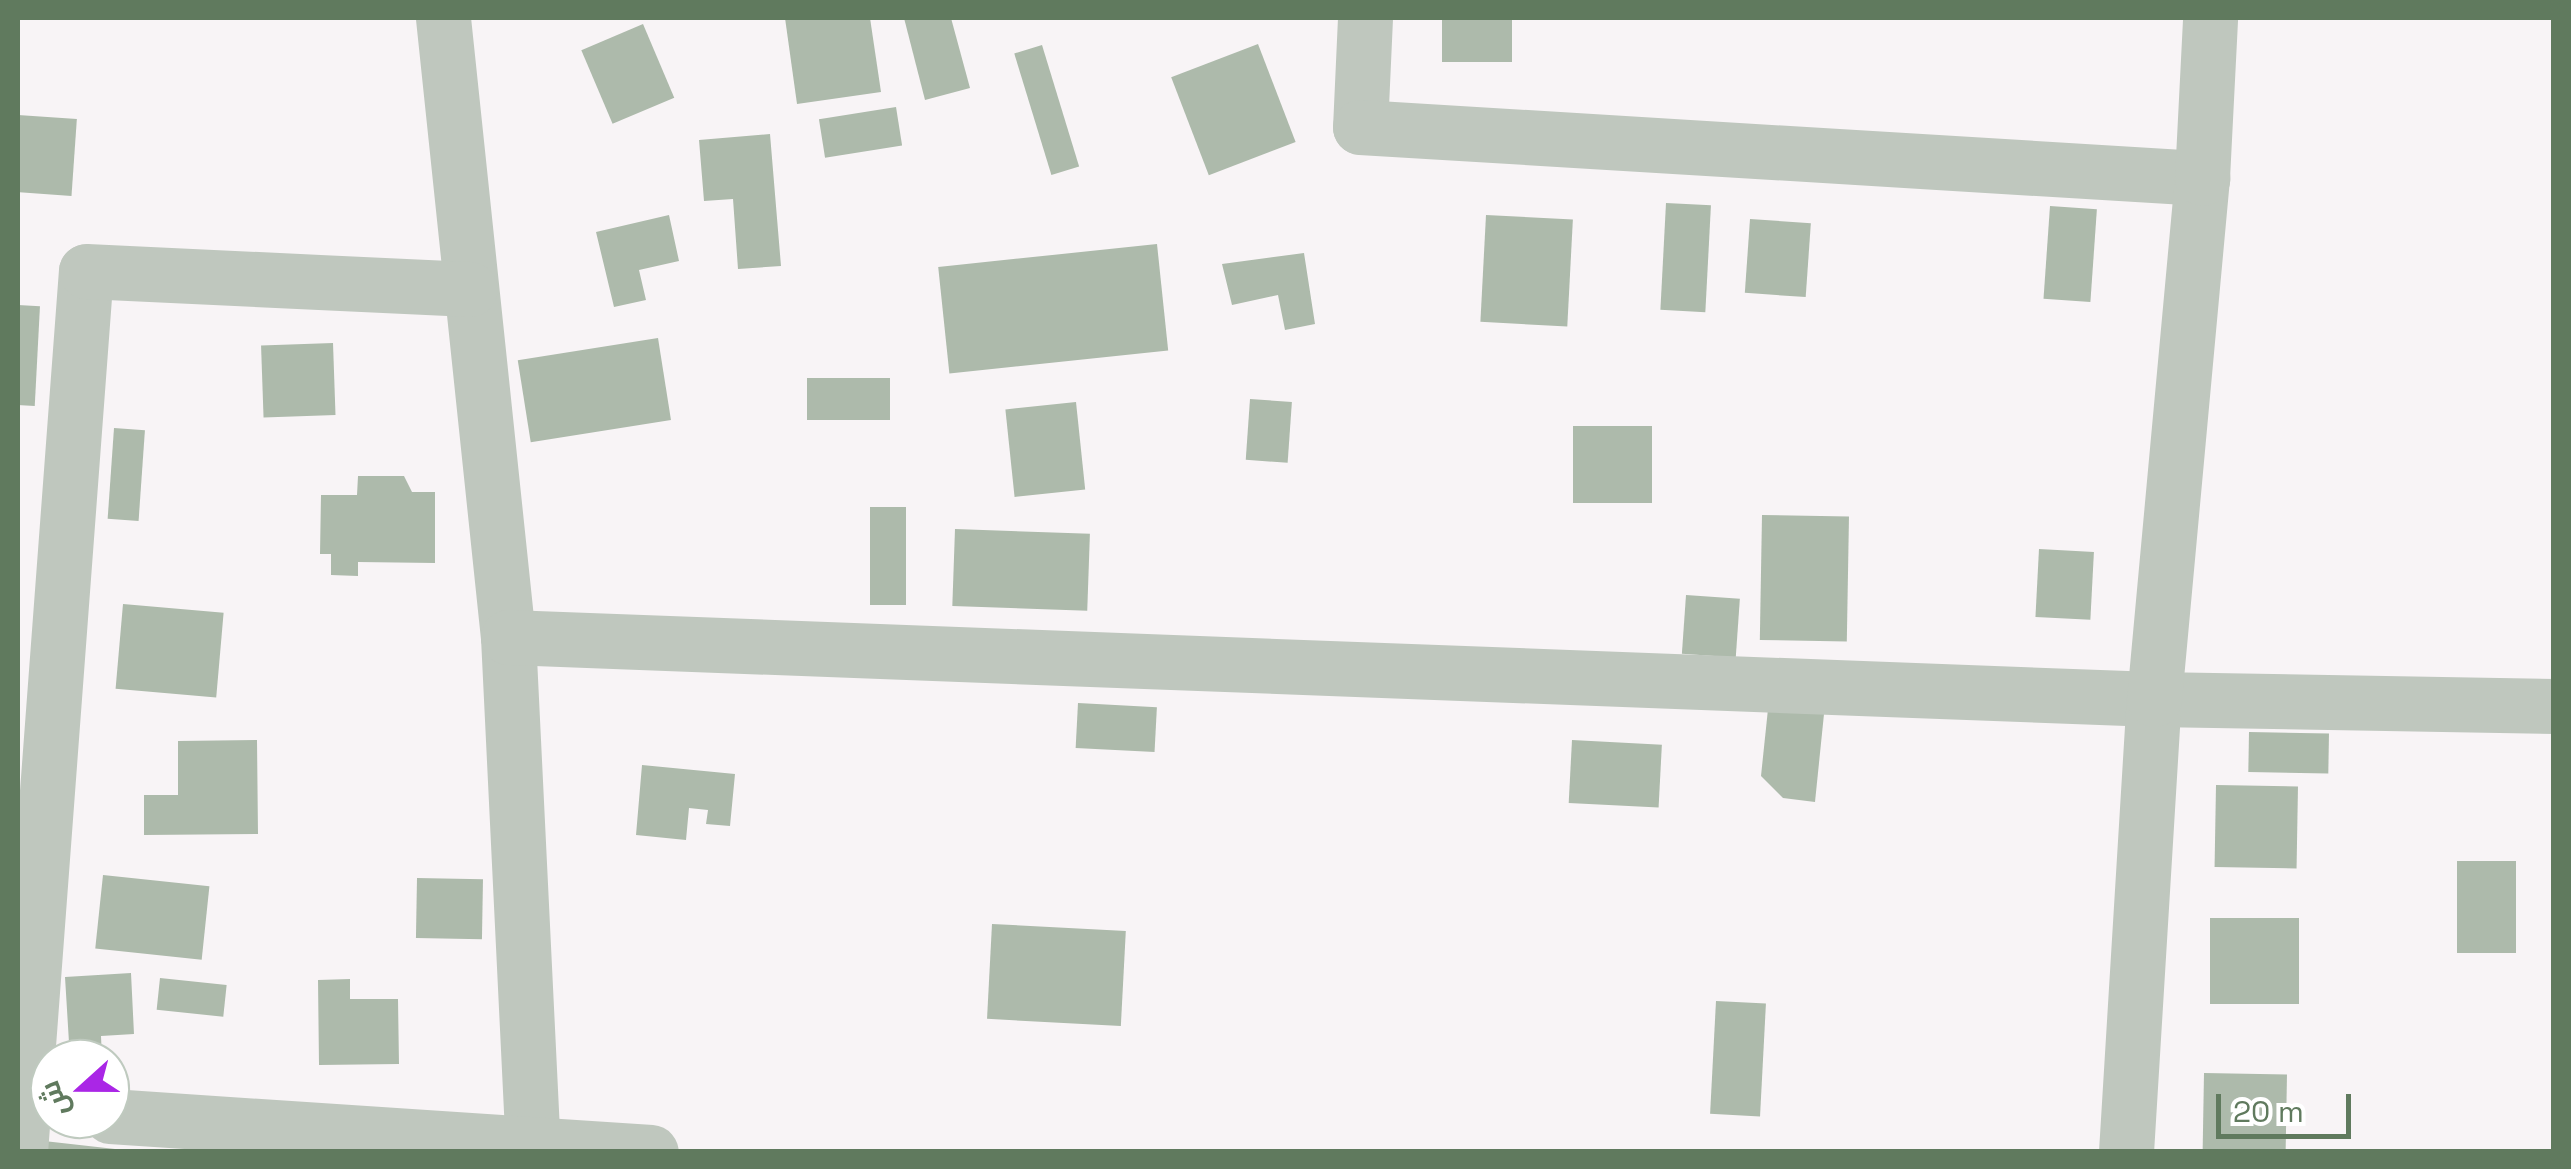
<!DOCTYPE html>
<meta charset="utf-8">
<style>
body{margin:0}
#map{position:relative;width:2571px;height:1169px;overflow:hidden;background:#f8f4f6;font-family:"Space Grotesk",Cairo,sans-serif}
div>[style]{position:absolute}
.building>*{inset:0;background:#adbaab;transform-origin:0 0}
.minor>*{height:55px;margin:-27.5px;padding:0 27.5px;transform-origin:27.5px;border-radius:27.5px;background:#bfc7be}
span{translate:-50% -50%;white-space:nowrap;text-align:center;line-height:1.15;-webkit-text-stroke:10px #fff;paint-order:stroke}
.frame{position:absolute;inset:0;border:20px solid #607a5e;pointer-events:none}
.north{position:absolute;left:30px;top:1039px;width:100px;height:100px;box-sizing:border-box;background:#fff;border:2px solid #bfcabf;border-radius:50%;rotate:249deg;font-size:28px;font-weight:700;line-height:40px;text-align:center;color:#607a5e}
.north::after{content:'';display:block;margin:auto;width:35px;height:45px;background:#aa26e6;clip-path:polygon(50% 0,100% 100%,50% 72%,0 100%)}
.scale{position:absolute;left:2216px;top:1094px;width:135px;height:45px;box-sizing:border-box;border:5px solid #607a5e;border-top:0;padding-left:12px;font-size:30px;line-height:35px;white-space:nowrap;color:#607a5e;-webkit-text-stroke:8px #fff;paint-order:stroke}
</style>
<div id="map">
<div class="building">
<div style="clip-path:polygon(785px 18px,870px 18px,881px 92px,797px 104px)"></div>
<div style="clip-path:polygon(904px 18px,951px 18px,970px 88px,925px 100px)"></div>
<div style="left:1442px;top:18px;width:70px;height:44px"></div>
<div style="left:643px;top:24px;width:80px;height:67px;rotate:67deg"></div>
<div style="left:1258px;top:44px;width:105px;height:93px;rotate:69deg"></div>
<div style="left:1042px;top:45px;width:127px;height:29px;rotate:73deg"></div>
<div style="left:896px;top:107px;width:39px;height:78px;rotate:81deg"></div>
<div style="left:18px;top:115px;width:59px;height:77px;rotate:4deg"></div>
<div style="clip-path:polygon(770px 134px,781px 266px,738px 269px,733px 199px,704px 201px,699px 140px)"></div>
<div style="left:1666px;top:203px;width:45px;height:107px;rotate:3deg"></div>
<div style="left:2050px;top:206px;width:47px;height:93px;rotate:4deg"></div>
<div style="clip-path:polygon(669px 215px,679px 261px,639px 270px,646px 300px,614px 307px,596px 232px)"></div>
<div style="left:1486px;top:215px;width:87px;height:107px;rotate:3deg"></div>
<div style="left:1750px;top:219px;width:61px;height:74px;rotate:4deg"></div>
<div style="left:1157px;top:244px;width:107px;height:220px;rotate:84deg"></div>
<div style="clip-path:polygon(1304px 253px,1315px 324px,1285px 330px,1278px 295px,1232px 305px,1222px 264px)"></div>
<div style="left:18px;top:305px;width:22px;height:100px;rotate:3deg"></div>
<div style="left:658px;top:338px;width:83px;height:142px;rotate:81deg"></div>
<div style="left:333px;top:343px;width:72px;height:72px;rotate:88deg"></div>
<div style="left:807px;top:378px;width:83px;height:42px"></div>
<div style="left:1250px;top:399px;width:42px;height:61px;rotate:4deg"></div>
<div style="left:1076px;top:402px;width:88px;height:71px;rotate:84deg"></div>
<div style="left:1573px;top:426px;width:79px;height:77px"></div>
<div style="left:114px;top:428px;width:31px;height:91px;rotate:4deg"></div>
<div style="clip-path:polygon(358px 476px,404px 476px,412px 492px,435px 492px,435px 563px,358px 562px,358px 576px,331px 575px,331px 554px,320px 554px,321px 495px,357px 495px)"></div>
<div style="left:906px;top:507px;width:98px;height:36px;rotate:90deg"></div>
<div style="left:1762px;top:515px;width:87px;height:125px;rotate:1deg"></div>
<div style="left:955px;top:529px;width:135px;height:77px;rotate:2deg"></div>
<div style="left:2039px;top:549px;width:55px;height:68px;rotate:3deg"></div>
<div style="left:1686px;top:595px;width:54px;height:59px;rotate:4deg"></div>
<div style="left:123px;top:604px;width:101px;height:85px;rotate:5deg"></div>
<div style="left:1078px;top:703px;width:79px;height:45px;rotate:3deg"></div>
<div style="clip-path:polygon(1768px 709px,1824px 714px,1815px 802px,1783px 798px,1761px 776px)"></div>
<div style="left:2249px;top:732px;width:80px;height:40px;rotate:1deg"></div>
<div style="clip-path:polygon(257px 740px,258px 834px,144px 835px,144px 795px,178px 795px,178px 741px)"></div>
<div style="left:1572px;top:740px;width:90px;height:63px;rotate:3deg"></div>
<div style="clip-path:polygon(642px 765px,735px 774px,730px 826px,706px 824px,708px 810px,689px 808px,686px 840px,636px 835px)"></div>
<div style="left:2216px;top:785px;width:82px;height:82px;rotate:1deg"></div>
<div style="left:2516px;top:861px;width:92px;height:59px;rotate:90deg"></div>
<div style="left:103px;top:875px;width:107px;height:74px;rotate:6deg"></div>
<div style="left:417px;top:878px;width:66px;height:60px;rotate:1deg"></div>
<div style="left:2210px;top:918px;width:89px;height:86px"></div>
<div style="left:992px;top:924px;width:134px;height:95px;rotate:3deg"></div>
<div style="clip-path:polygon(131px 973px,134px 1034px,101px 1036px,102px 1059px,70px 1059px,65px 977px)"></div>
<div style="left:160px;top:978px;width:67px;height:32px;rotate:6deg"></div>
<div style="clip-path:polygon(350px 979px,350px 999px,398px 999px,399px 1064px,319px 1065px,318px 980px)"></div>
<div style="left:1716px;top:1001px;width:50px;height:113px;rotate:3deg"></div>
<div style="left:2204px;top:1073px;width:83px;height:79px;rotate:1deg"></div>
<div style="clip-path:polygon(44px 1141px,115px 1149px,115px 1152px,43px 1152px)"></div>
</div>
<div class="minor">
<div style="left:443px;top:18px;width:622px;rotate:84.01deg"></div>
<div style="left:508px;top:637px;width:516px;rotate:87.22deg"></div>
<div style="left:1365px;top:18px;width:109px;rotate:92.6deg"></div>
<div style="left:1360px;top:127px;width:844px;rotate:3.47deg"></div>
<div style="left:508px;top:637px;width:1647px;rotate:2.16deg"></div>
<div style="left:2154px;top:699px;width:400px;rotate:1deg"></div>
<div style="left:110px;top:1116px;width:542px;rotate:3.81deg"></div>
<div style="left:20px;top:1152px;width:883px;rotate:-85.72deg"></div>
<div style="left:86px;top:271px;width:384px;rotate:2.7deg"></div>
<div style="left:2126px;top:1152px;width:454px;rotate:-86.5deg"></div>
<div style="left:2154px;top:699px;width:523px;rotate:-84.74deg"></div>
<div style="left:2202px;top:178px;width:160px;rotate:-87.1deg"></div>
</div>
<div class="frame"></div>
<div class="north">ش</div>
<div class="scale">20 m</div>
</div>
